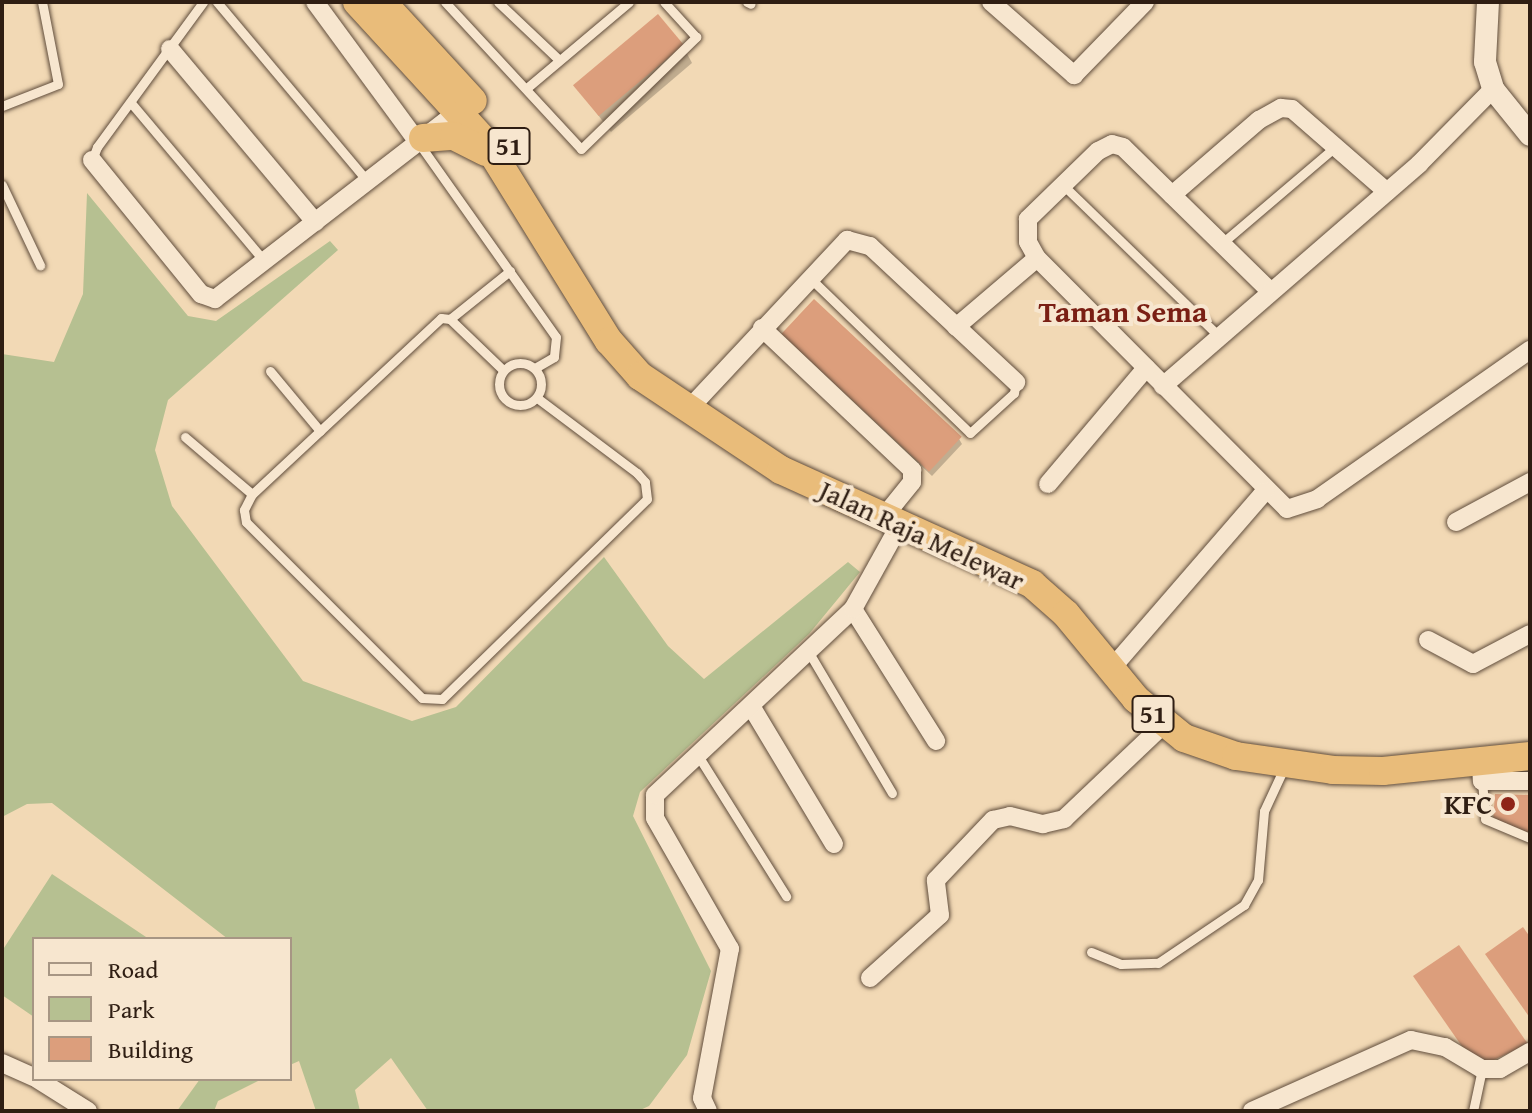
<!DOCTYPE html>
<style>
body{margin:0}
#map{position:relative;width:1532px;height:1113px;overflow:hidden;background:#f2d9b5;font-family:"Gentium Book Plus",serif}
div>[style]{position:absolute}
.green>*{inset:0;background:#b6c091}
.shadow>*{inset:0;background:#0003}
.building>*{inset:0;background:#dc9e7c;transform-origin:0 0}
.roads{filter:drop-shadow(0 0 2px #604d3c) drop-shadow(0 0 2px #604d3c)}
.service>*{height:9px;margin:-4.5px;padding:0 4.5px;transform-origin:4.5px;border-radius:4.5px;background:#f7e6cf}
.service>.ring{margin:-4.5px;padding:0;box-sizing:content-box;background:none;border:9px solid #f7e6cf;border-radius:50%}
.minor>*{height:18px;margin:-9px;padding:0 9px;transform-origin:9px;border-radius:9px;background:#f7e6cf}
.tertiary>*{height:22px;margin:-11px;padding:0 11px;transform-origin:11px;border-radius:11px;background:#f7e6cf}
.trunk>*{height:28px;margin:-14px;padding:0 14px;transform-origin:14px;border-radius:14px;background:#e9bc7a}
.dots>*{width:22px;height:22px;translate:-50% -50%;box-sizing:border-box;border:4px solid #f7e6cf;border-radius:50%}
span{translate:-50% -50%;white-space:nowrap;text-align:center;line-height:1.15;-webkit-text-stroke:8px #f7e6cf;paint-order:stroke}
.shield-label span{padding:2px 6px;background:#f7e6cf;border:2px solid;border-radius:6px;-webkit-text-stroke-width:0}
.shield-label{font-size:26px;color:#2f1e13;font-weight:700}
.street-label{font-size:28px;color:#2f1e13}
.poi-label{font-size:28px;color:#2f1e13;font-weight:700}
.right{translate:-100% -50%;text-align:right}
.neighbourhood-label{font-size:30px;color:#7a1f14;font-weight:700}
.frame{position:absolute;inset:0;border:4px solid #2f1e13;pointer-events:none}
.legend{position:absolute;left:32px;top:937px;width:260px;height:144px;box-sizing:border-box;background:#f7e6cf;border:2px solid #a79684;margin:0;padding:10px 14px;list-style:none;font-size:24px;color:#2f1e13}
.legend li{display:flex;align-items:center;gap:16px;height:40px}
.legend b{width:40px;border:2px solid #a79684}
</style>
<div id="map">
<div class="green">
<div style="clip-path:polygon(87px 193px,188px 316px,216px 321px,330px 241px,338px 250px,168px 400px,155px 450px,172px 506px,303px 681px,412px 721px,456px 707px,604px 557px,668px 646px,704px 679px,848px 562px,860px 572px,809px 634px,640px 792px,633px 816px,711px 971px,687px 1055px,649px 1106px,638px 1111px,428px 1111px,391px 1058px,355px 1090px,360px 1111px,316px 1111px,299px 1061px,290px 1065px,290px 939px,228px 939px,52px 803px,27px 804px,2px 817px,2px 354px,54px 362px,83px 294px)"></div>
<div style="clip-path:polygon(52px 874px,149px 939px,34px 939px,34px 1017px,2px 995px,2px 951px)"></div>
<div style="clip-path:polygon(200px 1079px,262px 1079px,218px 1101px,214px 1111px,177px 1111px)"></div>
</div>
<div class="shadow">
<div style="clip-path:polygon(683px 46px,692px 63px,611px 132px,576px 86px)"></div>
<div style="clip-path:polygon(787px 339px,959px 439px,962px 444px,932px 476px)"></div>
</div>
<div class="building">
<div style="left:658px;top:14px;width:40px;height:111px;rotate:50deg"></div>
<div style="left:814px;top:299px;width:202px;height:48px;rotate:43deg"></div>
<div style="clip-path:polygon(1495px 794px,1530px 795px,1530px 833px,1493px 821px)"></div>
<div style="clip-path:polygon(1523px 927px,1530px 937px,1530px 1018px,1485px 954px)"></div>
<div style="clip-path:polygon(1459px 945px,1528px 1044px,1485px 1064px,1470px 1058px,1413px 976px)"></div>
</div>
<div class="roads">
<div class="service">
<div style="left:217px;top:2px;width:234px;rotate:50deg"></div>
<div style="left:445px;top:2px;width:200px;rotate:47.2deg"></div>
<div style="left:581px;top:149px;width:161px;rotate:-44.2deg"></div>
<div style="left:696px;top:37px;width:47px;rotate:-132.4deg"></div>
<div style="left:498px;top:2px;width:83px;rotate:43.5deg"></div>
<div style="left:747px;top:2px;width:4px;rotate:27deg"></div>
<div style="left:528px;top:87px;width:132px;rotate:-40.1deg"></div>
<div style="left:132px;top:104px;width:205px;rotate:49.9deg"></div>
<div style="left:2px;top:106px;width:60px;rotate:-21.4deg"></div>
<div style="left:58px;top:84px;width:84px;rotate:-101deg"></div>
<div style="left:420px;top:145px;width:235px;rotate:54.7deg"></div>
<div style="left:556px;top:337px;width:20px;rotate:96deg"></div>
<div style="left:554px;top:357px;width:22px;rotate:150deg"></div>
<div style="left:92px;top:160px;width:14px;rotate:-69deg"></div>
<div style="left:97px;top:147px;width:180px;rotate:-53.8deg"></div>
<div style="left:1062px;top:184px;width:217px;rotate:44.1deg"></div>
<div style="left:2px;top:185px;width:89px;rotate:64.6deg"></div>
<div style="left:1221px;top:244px;width:151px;rotate:-40.4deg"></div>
<div style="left:809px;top:277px;width:224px;rotate:44.1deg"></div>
<div style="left:970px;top:433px;width:59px;rotate:-42.3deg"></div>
<div style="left:1014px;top:393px;width:11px;rotate:-80deg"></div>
<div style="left:450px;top:319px;width:77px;rotate:-38.7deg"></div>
<div class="ring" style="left:499px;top:363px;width:33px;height:33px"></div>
<div style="left:503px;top:370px;width:74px;rotate:-136.1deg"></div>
<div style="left:450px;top:319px;width:9px;rotate:-174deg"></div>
<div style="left:441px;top:318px;width:258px;rotate:137deg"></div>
<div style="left:252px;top:494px;width:18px;rotate:117deg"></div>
<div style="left:244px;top:510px;width:12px;rotate:81deg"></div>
<div style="left:246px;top:522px;width:249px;rotate:45deg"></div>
<div style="left:422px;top:698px;width:20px;rotate:3deg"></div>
<div style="left:442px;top:699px;width:286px;rotate:-44.3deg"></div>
<div style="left:647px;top:499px;width:17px;rotate:-97deg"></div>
<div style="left:645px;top:482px;width:12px;rotate:-132deg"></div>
<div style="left:637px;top:473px;width:125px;rotate:-143.1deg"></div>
<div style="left:270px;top:371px;width:78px;rotate:50.2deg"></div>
<div style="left:185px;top:437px;width:88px;rotate:40.4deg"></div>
<div style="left:808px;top:651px;width:165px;rotate:59.4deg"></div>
<div style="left:697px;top:754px;width:168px;rotate:57.9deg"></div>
<div style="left:1482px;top:781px;width:38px;rotate:85deg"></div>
<div style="left:1485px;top:819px;width:49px;rotate:22.9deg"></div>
<div style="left:1091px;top:952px;width:32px;rotate:22deg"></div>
<div style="left:1121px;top:964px;width:37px;rotate:-2deg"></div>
<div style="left:1158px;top:963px;width:104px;rotate:-34deg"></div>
<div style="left:1244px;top:905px;width:29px;rotate:-61deg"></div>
<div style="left:1258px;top:880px;width:69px;rotate:-85deg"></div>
<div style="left:1264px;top:811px;width:47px;rotate:-65.1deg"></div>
<div style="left:1473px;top:1111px;width:43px;rotate:-77.9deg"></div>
</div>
<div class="minor">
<div style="left:315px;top:2px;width:174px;rotate:53.7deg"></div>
<div style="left:991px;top:2px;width:111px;rotate:41.3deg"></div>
<div style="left:1074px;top:75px;width:102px;rotate:-45.8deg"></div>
<div style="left:170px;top:49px;width:226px;rotate:50deg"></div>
<div style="left:92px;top:160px;width:173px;rotate:50.9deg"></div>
<div style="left:201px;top:294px;width:15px;rotate:20deg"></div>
<div style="left:215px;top:299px;width:307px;rotate:-37.7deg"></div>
<div style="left:1172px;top:195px;width:115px;rotate:-40.8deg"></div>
<div style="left:1259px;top:120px;width:25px;rotate:-29deg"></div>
<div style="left:1281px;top:108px;width:11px;rotate:5deg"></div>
<div style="left:1292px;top:109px;width:126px;rotate:41.1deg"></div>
<div style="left:1269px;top:290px;width:204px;rotate:-135.6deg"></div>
<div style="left:1123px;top:147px;width:11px;rotate:-165deg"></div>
<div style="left:1112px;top:144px;width:16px;rotate:153deg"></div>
<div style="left:1098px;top:151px;width:98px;rotate:135.8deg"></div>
<div style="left:1028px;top:219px;width:23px;rotate:90deg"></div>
<div style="left:1028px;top:242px;width:18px;rotate:61deg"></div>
<div style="left:1037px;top:258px;width:354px;rotate:45.1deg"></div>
<div style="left:1287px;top:509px;width:32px;rotate:-18deg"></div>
<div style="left:1317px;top:499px;width:260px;rotate:-35deg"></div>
<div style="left:956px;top:327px;width:106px;rotate:-40.4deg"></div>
<div style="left:762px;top:328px;width:207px;rotate:43.4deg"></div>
<div style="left:912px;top:470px;width:12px;rotate:90deg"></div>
<div style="left:912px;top:482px;width:48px;rotate:129deg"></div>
<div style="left:1163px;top:386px;width:339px;rotate:-40.9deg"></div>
<div style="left:1419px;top:164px;width:105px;rotate:-45.4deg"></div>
<div style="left:686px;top:412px;width:236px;rotate:-46.9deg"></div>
<div style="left:847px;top:240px;width:24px;rotate:15deg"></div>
<div style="left:870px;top:246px;width:200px;rotate:43deg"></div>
<div style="left:1048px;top:484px;width:152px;rotate:-49.8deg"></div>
<div style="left:1456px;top:522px;width:84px;rotate:-28.4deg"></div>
<div style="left:853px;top:609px;width:156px;rotate:57.8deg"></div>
<div style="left:1428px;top:640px;width:51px;rotate:28.1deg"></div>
<div style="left:1473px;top:664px;width:64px;rotate:-27.8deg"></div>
<div style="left:1111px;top:669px;width:235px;rotate:-49.1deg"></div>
<div style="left:751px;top:706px;width:161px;rotate:59deg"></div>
<div style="left:1481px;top:764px;width:17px;rotate:87deg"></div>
<div style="left:1482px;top:781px;width:48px"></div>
<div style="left:870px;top:978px;width:94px;rotate:-42deg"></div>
<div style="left:940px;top:915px;width:35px;rotate:-97deg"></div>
<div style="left:936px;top:880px;width:83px;rotate:-46.5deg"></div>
<div style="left:993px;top:820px;width:17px;rotate:-13deg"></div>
<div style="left:1010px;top:816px;width:34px;rotate:14deg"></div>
<div style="left:1043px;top:824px;width:22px;rotate:-13deg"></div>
<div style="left:1064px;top:819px;width:138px;rotate:-43.5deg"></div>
<div style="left:2px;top:1063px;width:35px;rotate:24deg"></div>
<div style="left:37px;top:1079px;width:60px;rotate:32.1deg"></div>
<div style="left:708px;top:1111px;width:14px;rotate:-115deg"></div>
<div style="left:702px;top:1098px;width:152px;rotate:-79.4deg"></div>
<div style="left:730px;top:949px;width:151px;rotate:-119.8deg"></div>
<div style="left:655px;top:818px;width:23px;rotate:-90deg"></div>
<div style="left:655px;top:795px;width:272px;rotate:-43.2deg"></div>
<div style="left:853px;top:609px;width:95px;rotate:-61deg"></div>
<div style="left:1252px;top:1111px;width:174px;rotate:-24.1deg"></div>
<div style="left:1411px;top:1040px;width:35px;rotate:12deg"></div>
<div style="left:1445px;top:1047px;width:43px;rotate:30.7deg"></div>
<div style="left:1482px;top:1069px;width:18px"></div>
<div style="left:1500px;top:1069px;width:34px;rotate:-30deg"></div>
</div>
<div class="tertiary">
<div style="left:1488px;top:2px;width:60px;rotate:92.9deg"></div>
<div style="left:1485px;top:62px;width:28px;rotate:73deg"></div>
<div style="left:1493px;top:89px;width:59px;rotate:51.2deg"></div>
</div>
<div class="trunk">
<div style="left:357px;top:2px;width:191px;rotate:47.5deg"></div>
<div style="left:486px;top:143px;width:233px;rotate:58.2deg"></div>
<div style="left:609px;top:341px;width:47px;rotate:48.5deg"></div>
<div style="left:640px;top:376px;width:169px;rotate:33.7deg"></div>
<div style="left:781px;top:470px;width:276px;rotate:24.4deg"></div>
<div style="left:1032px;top:584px;width:45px;rotate:41.4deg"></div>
<div style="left:1066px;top:614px;width:110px;rotate:50.5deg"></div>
<div style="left:1136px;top:699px;width:62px;rotate:39.1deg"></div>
<div style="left:1184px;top:738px;width:55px;rotate:19.1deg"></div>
<div style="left:1236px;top:756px;width:98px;rotate:8.2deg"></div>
<div style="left:1333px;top:770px;width:50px;rotate:1.1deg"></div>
<div style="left:1383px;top:771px;width:148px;rotate:-5.8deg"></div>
<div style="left:382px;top:2px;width:134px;rotate:47.4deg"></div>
<div style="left:423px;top:138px;width:31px;rotate:-4deg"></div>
<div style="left:454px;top:136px;width:35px;rotate:27deg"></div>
</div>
</div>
<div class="dots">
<div style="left:1508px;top:804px;background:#8f2418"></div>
</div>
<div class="shield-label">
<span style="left:509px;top:146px">51</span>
<span style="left:1153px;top:714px">51</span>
</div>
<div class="street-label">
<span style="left:922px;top:535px;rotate:25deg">Jalan Raja Melewar</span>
</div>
<div class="poi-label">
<span class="right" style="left:1492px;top:804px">KFC</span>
</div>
<div class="neighbourhood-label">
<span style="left:1123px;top:311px">Taman Sema</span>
</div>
<div class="frame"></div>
<ul class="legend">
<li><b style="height:10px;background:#f7e6cf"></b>Road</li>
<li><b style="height:22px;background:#b6c091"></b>Park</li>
<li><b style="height:22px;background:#dc9e7c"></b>Building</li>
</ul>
</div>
